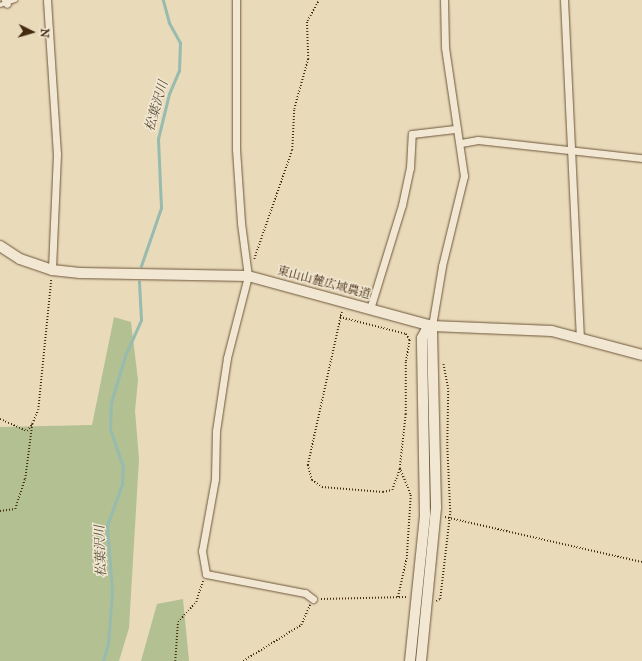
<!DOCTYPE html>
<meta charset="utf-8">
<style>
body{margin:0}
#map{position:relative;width:642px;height:661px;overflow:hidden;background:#e9daba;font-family:"IM FELL Great Primer","Noto Serif JP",serif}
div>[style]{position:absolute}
.green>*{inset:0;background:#b3c092}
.stream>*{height:2.5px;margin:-1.25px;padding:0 1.25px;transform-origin:1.25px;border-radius:1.25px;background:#97bbae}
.path>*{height:1.5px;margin-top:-0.75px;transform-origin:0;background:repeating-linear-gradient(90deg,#452b10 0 1px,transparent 0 3px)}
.roads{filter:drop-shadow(0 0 1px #6e573a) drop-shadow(0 0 1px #6e573a)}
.lane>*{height:3.5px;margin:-1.75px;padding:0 1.75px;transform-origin:1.75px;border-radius:1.75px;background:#f1e7d2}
.street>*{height:7px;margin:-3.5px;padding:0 3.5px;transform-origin:3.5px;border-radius:3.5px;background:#f1e7d2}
.secondary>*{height:10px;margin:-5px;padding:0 5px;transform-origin:5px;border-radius:5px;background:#f1e7d2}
span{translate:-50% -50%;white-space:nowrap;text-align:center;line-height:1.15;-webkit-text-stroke:3px #f1e7d2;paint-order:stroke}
.street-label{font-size:12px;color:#452b10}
.water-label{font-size:13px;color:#5a4f38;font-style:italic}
.north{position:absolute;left:12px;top:12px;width:40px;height:40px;-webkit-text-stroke:3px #f1e7d2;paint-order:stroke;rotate:95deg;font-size:11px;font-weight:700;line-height:16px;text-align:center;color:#452b10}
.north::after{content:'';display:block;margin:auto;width:14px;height:18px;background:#452b10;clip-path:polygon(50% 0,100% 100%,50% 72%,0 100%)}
</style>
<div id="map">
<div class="green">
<div style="clip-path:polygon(114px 317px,131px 322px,138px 380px,135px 411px,139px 459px,129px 628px,119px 661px,0 661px,0 427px,92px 425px)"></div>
<div style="clip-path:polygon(183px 599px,189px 661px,141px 661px,157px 604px)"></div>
</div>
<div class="stream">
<div style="left:141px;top:266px;width:61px;rotate:-71deg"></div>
<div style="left:161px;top:208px;width:69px;rotate:-92.5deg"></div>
<div style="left:158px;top:139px;width:46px;rotate:-76.3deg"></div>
<div style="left:169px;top:94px;width:25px;rotate:-67deg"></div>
<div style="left:179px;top:71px;width:28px;rotate:-88deg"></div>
<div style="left:180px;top:43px;width:23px;rotate:-119deg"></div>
<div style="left:169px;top:23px;width:24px;rotate:-105deg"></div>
<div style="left:103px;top:661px;width:18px;rotate:-74deg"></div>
<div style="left:108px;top:644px;width:52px;rotate:-85.6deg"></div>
<div style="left:112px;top:592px;width:66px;rotate:-94.3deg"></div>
<div style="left:107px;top:526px;width:45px;rotate:-70.3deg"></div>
<div style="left:122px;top:484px;width:17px;rotate:-87deg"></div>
<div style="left:123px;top:467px;width:40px;rotate:-108.9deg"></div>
<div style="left:110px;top:429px;width:26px;rotate:-88deg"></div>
<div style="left:111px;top:403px;width:49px;rotate:-73.4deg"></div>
<div style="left:125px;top:356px;width:39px;rotate:-66deg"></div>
<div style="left:141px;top:320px;width:38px;rotate:-93deg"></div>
</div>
<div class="path">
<div style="left:254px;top:259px;width:115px;rotate:-70.8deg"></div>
<div style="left:292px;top:150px;width:41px;rotate:-87.2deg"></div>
<div style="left:294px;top:109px;width:52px;rotate:-74.4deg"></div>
<div style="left:308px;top:59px;width:38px;rotate:-92deg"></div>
<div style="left:307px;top:21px;width:24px;rotate:-60deg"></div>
<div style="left:342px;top:312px;width:157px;rotate:102.5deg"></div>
<div style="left:308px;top:465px;width:16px;rotate:75deg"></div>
<div style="left:312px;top:480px;width:12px;rotate:35deg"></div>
<div style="left:322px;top:487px;width:61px;rotate:4.7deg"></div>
<div style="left:383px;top:492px;width:9px;rotate:-13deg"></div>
<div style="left:392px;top:490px;width:23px;rotate:-70deg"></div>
<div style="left:400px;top:468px;width:29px;rotate:68deg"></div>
<div style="left:411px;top:495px;width:63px;rotate:93.6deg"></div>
<div style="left:407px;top:558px;width:41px;rotate:102.7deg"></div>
<div style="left:340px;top:317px;width:68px;rotate:14.4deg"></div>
<div style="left:406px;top:334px;width:7px;rotate:56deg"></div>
<div style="left:410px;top:340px;width:22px;rotate:100deg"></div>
<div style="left:406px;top:362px;width:52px;rotate:90deg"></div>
<div style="left:406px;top:414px;width:54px;rotate:96.3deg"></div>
<div style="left:0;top:419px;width:30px;rotate:24deg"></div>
<div style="left:27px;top:431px;width:9px;rotate:-54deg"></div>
<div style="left:0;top:511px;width:15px;rotate:-8deg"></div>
<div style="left:15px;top:509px;width:32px;rotate:-72deg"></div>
<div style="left:25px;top:479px;width:55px;rotate:-82.7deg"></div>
<div style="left:32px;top:424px;width:15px;rotate:-67deg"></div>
<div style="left:38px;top:410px;width:131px;rotate:-84.3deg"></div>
<div style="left:445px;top:517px;width:202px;rotate:12.9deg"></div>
<div style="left:321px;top:599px;width:86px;rotate:-1.3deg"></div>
<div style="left:436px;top:601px;width:4px;rotate:-27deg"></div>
<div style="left:440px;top:599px;width:88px;rotate:-83.4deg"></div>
<div style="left:450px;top:512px;width:66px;rotate:-92.6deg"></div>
<div style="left:447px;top:446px;width:57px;rotate:-89deg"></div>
<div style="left:448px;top:389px;width:25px;rotate:-101deg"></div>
<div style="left:175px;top:661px;width:39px;rotate:-86deg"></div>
<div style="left:178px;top:622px;width:27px;rotate:-48deg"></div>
<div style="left:196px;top:602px;width:22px;rotate:-72deg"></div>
<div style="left:243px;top:661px;width:68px;rotate:-31.8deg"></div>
<div style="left:301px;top:625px;width:22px;rotate:-66deg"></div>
</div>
<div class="roads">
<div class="lane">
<div style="left:0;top:5px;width:16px;rotate:-18deg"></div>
</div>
<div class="street">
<div style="left:5px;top:0;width:4px;rotate:63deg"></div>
<div style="left:47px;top:0;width:154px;rotate:86.3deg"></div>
<div style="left:57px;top:154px;width:116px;rotate:92.5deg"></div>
<div style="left:236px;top:0;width:149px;rotate:90deg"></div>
<div style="left:236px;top:149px;width:74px;rotate:86.1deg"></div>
<div style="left:241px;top:223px;width:53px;rotate:82.5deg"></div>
<div style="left:248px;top:276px;width:85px;rotate:104.4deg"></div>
<div style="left:227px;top:358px;width:74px;rotate:98.6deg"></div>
<div style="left:216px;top:431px;width:48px;rotate:91.2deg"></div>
<div style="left:215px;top:479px;width:73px;rotate:100.2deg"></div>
<div style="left:202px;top:551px;width:23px;rotate:80deg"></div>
<div style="left:206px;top:574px;width:101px;rotate:10.9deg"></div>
<div style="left:305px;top:593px;width:10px;rotate:37deg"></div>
<div style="left:564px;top:0;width:337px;rotate:87.3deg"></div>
<div style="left:461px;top:143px;width:17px;rotate:-10deg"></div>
<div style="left:478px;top:140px;width:165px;rotate:6.3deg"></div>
<div style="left:370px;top:309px;width:109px;rotate:-72.9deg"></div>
<div style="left:402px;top:205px;width:38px;rotate:-78deg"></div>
<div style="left:410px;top:168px;width:34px;rotate:-87deg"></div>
<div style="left:412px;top:134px;width:43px;rotate:-6.6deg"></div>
<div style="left:432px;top:326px;width:61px;rotate:-80.5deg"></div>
<div style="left:442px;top:266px;width:93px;rotate:-76.3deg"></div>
<div style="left:464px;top:176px;width:130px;rotate:-98.4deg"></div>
<div style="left:445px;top:47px;width:47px;rotate:-91.2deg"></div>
</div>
<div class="secondary">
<div style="left:0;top:246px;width:24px;rotate:33deg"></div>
<div style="left:20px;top:259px;width:34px;rotate:19deg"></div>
<div style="left:52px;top:270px;width:28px;rotate:6deg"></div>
<div style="left:80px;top:273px;width:168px;rotate:1deg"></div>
<div style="left:248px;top:276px;width:191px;rotate:15.2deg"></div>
<div style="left:432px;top:326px;width:120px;rotate:2.4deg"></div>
<div style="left:552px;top:331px;width:93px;rotate:14.9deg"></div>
<div style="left:410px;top:661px;width:147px;rotate:-84.1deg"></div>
<div style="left:425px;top:515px;width:177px;rotate:-91deg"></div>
<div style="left:422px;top:338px;width:15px;rotate:-62deg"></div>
<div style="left:421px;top:661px;width:155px;rotate:-84.4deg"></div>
<div style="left:436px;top:507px;width:181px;rotate:-91.3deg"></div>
</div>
</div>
<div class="street-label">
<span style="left:324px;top:283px;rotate:15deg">東山山麓広域農道</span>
</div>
<div class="water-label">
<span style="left:157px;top:106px;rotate:-74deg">松葉沢川</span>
<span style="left:101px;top:551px;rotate:-92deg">松葉沢川</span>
</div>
<div class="north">N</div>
</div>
